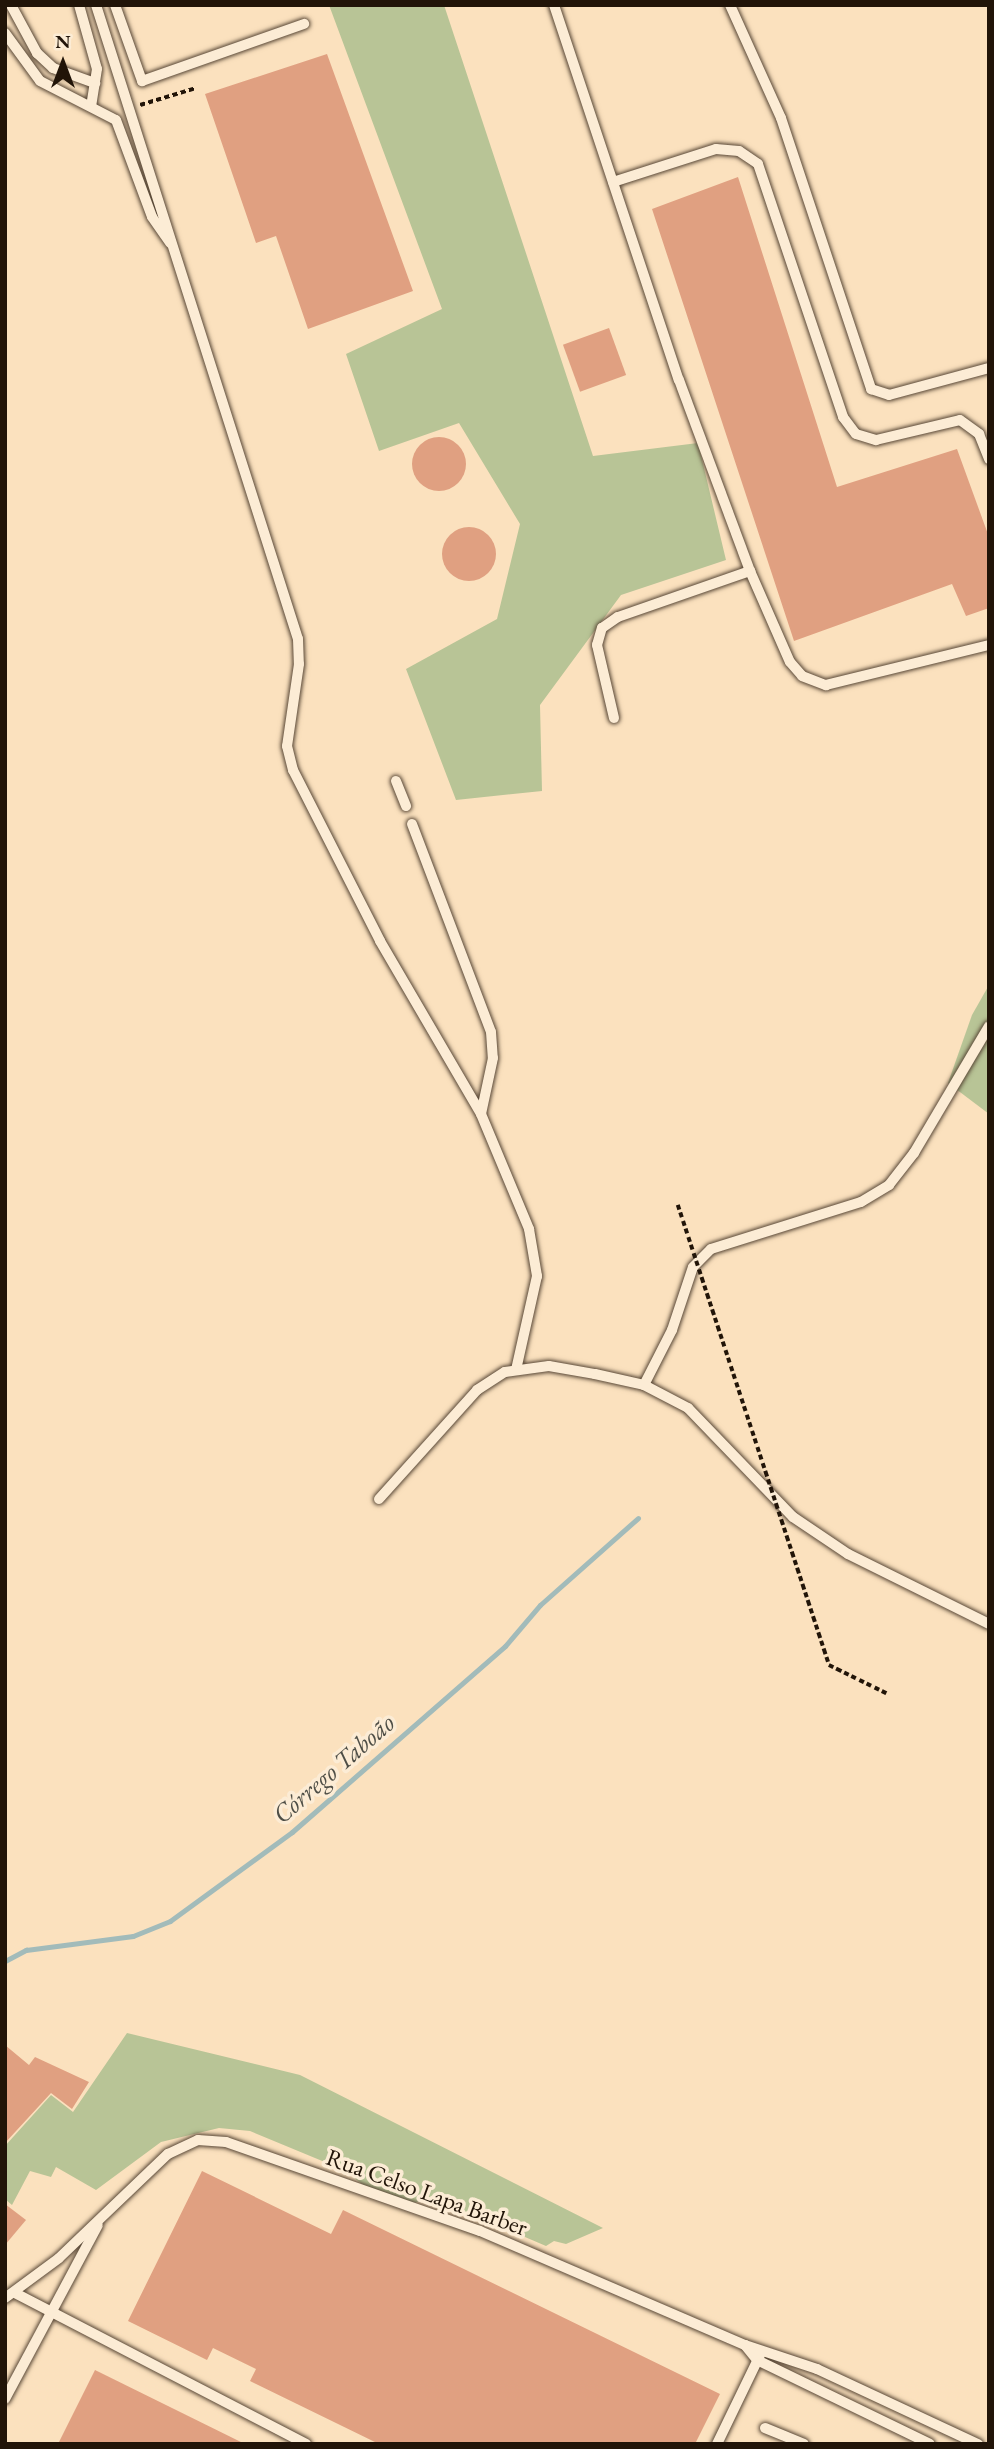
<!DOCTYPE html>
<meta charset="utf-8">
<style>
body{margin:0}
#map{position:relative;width:994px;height:2449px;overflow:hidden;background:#fbe1be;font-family:"EB Garamond",serif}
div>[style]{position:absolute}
.green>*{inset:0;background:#b8c496}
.stream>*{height:5px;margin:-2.5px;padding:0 2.5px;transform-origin:2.5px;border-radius:2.5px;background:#a2bbba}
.building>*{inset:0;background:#e0a081;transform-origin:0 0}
.round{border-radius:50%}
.path>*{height:3.5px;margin-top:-1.75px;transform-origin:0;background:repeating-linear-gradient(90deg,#211408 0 5px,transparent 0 8.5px)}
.roads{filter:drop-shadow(0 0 2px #584736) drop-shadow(0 0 2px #584736)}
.service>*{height:10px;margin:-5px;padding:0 5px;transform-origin:5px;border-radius:5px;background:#fcecd5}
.path-bridge>*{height:3.5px;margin-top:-1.75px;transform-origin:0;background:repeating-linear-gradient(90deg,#211408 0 5px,transparent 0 8.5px)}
span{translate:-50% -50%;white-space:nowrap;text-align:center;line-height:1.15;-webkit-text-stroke:7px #fcecd5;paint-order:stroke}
.street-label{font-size:24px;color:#211408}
.water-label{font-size:26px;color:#4e4e46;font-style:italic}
.frame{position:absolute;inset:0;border:7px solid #211408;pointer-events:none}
.north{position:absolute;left:28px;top:28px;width:70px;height:70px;-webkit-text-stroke:5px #fcecd5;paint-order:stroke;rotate:0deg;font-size:19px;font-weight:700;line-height:28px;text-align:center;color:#211408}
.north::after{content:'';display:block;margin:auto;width:24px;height:32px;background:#211408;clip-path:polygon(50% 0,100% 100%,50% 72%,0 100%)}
</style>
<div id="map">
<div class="green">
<div style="clip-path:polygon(329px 5px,444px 5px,593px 456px,698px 443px,726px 560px,621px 595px,540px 705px,542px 791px,456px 800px,406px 669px,497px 619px,520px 524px,459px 423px,379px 451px,346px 354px,442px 309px)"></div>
<div style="clip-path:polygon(989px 985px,989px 1114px,948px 1083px,972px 1015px)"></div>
<div style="clip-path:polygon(127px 2033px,300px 2075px,603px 2228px,566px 2244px,554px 2241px,546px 2246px,433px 2198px,413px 2203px,367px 2188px,344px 2170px,250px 2131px,219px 2128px,161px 2142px,96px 2190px,56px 2167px,51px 2177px,30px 2171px,12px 2205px,5px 2199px,5px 2146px,51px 2095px,73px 2112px)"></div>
</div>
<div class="stream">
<div style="left:5px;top:1961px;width:24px;rotate:-28deg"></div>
<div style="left:26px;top:1950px;width:108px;rotate:-7.5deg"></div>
<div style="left:133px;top:1936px;width:40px;rotate:-22deg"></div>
<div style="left:170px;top:1921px;width:151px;rotate:-36.1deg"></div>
<div style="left:292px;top:1832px;width:283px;rotate:-41.1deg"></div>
<div style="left:505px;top:1646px;width:54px;rotate:-49.5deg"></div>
<div style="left:540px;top:1605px;width:131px;rotate:-41.6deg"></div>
</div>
<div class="building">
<div style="clip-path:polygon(327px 54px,413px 291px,308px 329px,276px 236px,256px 243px,205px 94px)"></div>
<div style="clip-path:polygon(738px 177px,837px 487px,957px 449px,989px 537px,989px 608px,966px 616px,952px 584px,794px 641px,652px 209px)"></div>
<div style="left:609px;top:328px;width:50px;height:49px;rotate:70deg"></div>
<div class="round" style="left:412px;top:437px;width:54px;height:54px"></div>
<div class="round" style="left:442px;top:527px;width:54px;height:54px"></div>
<div style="clip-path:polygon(5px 2045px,29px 2065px,35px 2057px,89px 2082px,72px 2109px,51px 2093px,5px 2143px)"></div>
<div style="clip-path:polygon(202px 2171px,331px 2234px,343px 2210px,720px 2394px,695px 2444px,379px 2444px,250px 2381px,256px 2369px,213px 2348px,207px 2360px,128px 2321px)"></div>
<div style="clip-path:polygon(5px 2204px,26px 2220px,5px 2245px)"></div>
<div style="clip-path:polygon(95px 2370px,245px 2444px,58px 2444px)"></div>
</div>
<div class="path">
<div style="left:140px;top:105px;width:59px;rotate:-16.9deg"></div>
</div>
<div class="roads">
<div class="service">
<div style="left:11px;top:5px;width:55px;rotate:61.6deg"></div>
<div style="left:37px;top:53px;width:22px;rotate:43deg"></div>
<div style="left:53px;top:68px;width:45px;rotate:19.7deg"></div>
<div style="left:79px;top:5px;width:66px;rotate:74.3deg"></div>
<div style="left:97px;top:69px;width:36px;rotate:99deg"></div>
<div style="left:96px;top:5px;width:665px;rotate:72.33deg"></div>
<div style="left:298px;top:639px;width:25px;rotate:88deg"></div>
<div style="left:299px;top:664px;width:83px;rotate:98.3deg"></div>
<div style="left:287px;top:746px;width:25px;rotate:76deg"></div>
<div style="left:293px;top:770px;width:192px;rotate:63deg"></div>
<div style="left:380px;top:941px;width:200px;rotate:59.7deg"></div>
<div style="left:481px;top:1114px;width:125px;rotate:67.3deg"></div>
<div style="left:529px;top:1229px;width:48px;rotate:80.3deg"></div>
<div style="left:537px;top:1276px;width:96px;rotate:102.6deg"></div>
<div style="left:115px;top:5px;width:81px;rotate:70.4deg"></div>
<div style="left:142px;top:81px;width:172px;rotate:-19.4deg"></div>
<div style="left:554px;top:5px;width:395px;rotate:71.6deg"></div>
<div style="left:679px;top:380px;width:204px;rotate:69.6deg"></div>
<div style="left:750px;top:571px;width:99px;rotate:66.3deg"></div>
<div style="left:790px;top:662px;width:18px;rotate:49deg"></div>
<div style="left:802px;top:676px;width:26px;rotate:21deg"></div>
<div style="left:826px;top:685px;width:168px;rotate:-13.8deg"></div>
<div style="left:730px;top:5px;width:124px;rotate:65.7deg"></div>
<div style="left:781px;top:118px;width:286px;rotate:71.6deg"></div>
<div style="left:871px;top:389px;width:19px;rotate:18deg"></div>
<div style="left:889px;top:395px;width:104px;rotate:-15.1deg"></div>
<div style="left:5px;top:33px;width:59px;rotate:53.9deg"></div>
<div style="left:40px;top:81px;width:85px;rotate:27.2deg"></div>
<div style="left:116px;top:120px;width:103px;rotate:69.6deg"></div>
<div style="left:152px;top:217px;width:32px;rotate:55deg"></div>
<div style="left:613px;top:182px;width:108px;rotate:-17.8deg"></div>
<div style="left:716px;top:149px;width:23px;rotate:5deg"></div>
<div style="left:739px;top:151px;width:23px;rotate:34deg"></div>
<div style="left:758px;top:164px;width:267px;rotate:71.4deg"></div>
<div style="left:843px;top:417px;width:21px;rotate:53deg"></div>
<div style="left:856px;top:434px;width:21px;rotate:17deg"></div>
<div style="left:876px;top:440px;width:86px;rotate:-13.4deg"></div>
<div style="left:960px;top:420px;width:24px;rotate:36deg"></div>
<div style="left:979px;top:434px;width:27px;rotate:68deg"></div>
<div style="left:614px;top:718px;width:75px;rotate:-103.1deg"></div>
<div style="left:597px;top:645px;width:18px;rotate:-74deg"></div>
<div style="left:602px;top:628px;width:19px;rotate:-35deg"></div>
<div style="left:618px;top:617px;width:140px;rotate:-19.2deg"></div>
<div style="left:396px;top:781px;width:27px;rotate:68deg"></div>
<div style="left:412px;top:824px;width:222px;rotate:69.2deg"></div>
<div style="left:491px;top:1032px;width:26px;rotate:86deg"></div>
<div style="left:493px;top:1058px;width:57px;rotate:102.1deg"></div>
<div style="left:644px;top:1385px;width:62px;rotate:-63deg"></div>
<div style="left:672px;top:1330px;width:66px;rotate:-71.6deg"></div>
<div style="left:693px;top:1267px;width:25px;rotate:-45deg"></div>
<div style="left:711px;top:1249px;width:157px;rotate:-17.4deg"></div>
<div style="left:861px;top:1202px;width:33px;rotate:-31deg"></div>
<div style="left:889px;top:1185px;width:41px;rotate:-52deg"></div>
<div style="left:914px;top:1153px;width:147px;rotate:-59.4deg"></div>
<div style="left:379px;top:1499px;width:147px;rotate:-48deg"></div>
<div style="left:477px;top:1390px;width:33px;rotate:-33deg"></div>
<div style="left:505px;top:1372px;width:44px;rotate:-7.8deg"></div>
<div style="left:549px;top:1366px;width:47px;rotate:9.9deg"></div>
<div style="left:595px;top:1374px;width:50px;rotate:12.7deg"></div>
<div style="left:644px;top:1385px;width:50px;rotate:27.6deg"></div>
<div style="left:688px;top:1408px;width:151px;rotate:46.1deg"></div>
<div style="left:793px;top:1517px;width:66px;rotate:33.9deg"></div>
<div style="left:848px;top:1554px;width:157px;rotate:26.4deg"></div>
<div style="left:15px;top:2293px;width:328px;rotate:27.4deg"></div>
<div style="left:5px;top:2298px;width:67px;rotate:-36.5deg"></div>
<div style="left:59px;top:2258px;width:151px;rotate:-43.7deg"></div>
<div style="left:168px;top:2154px;width:33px;rotate:-25deg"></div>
<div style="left:198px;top:2140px;width:28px;rotate:4deg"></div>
<div style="left:226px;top:2142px;width:269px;rotate:19.3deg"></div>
<div style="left:480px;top:2231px;width:288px;rotate:23.3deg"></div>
<div style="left:745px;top:2345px;width:76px;rotate:18.4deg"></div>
<div style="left:817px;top:2369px;width:178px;rotate:25deg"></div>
<div style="left:745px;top:2345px;width:19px;rotate:51deg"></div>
<div style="left:757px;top:2360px;width:192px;rotate:25.9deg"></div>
<div style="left:5px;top:2399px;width:197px;rotate:-61.9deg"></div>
<div style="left:765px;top:2428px;width:42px;rotate:22.3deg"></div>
<div style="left:717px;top:2444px;width:99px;rotate:-64.2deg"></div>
</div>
</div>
<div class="path-bridge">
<div style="left:678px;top:1205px;width:484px;rotate:71.8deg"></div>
<div style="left:829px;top:1665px;width:66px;rotate:26.2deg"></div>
</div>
<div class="street-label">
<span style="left:427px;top:2192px;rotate:20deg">Rua Celso Lapa Barber</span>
</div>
<div class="water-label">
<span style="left:334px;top:1769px;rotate:-41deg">Córrego Taboão</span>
</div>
<div class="frame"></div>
<div class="north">N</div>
</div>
